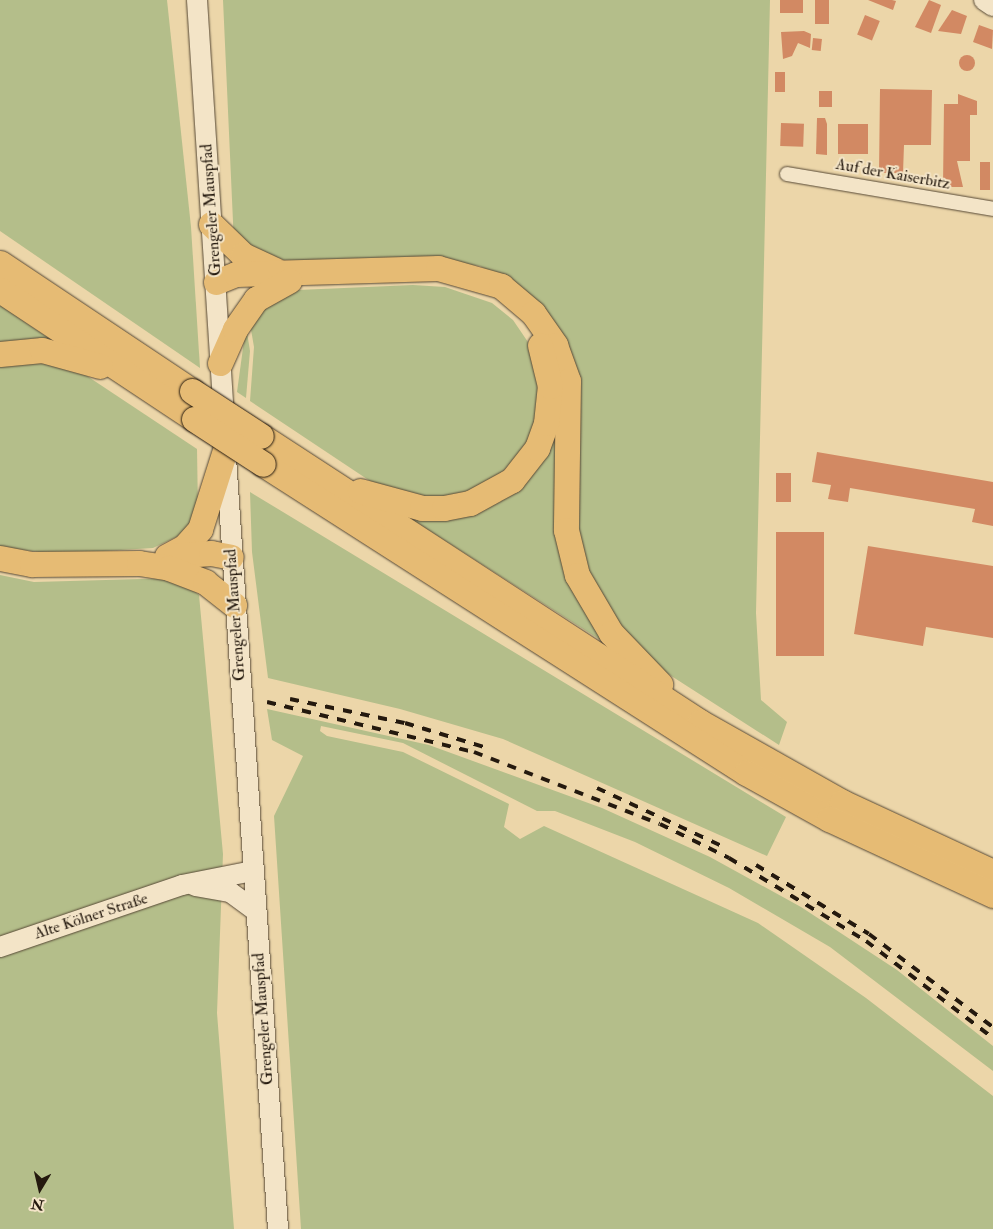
<!DOCTYPE html>
<meta charset="utf-8">
<style>
body{margin:0}
#map{position:relative;width:993px;height:1229px;overflow:hidden;background:#ecd6a9;font-family:"IM FELL Double Pica",serif}
div>[style]{position:absolute}
.green>*{inset:0;background:#b4be8a}
.building>*{inset:0;background:#d28963;transform-origin:0 0}
.round{border-radius:50%}
.roads{filter:drop-shadow(0 0 1px #564835) drop-shadow(0 0 1px #564835)}
.street>*{height:14px;margin:-7px;padding:0 7px;transform-origin:7px;border-radius:7px;background:#f3e4c7}
.secondary>*{height:20px;margin:-10px;padding:0 10px;transform-origin:10px;border-radius:10px;background:#f3e4c7}
.highway>*{height:25px;margin:-12.5px;padding:0 12.5px;transform-origin:12.5px;border-radius:12.5px;background:#e6bb74}
.rail>*{height:4px;margin-top:-2px;transform-origin:0;background:repeating-linear-gradient(90deg,#24190e 0 9px,transparent 0 18px)}
.bridges{filter:drop-shadow(0 0 1px #24190e) drop-shadow(0 0 1px #24190e)}
.highway-bridge>*{height:25px;margin:-12.5px;padding:0 12.5px;transform-origin:12.5px;border-radius:12.5px;background:#e6bb74}
span{translate:-50% -50%;white-space:nowrap;text-align:center;line-height:1.15;-webkit-text-stroke:4px #f3e4c7;paint-order:stroke}
.street-label{font-size:16px;color:#24190e}
.north{position:absolute;left:15px;top:1164px;width:50px;height:50px;-webkit-text-stroke:4px #f3e4c7;paint-order:stroke;rotate:189deg;font-size:14px;font-weight:700;line-height:20px;text-align:center;color:#24190e}
.north::after{content:'';display:block;margin:auto;width:18px;height:22px;background:#24190e;clip-path:polygon(50% 0,100% 100%,50% 72%,0 100%)}
</style>
<div id="map">
<div class="green">
<div style="clip-path:polygon(0 0,167px 0,191px 227px,200px 368px,0 231px)"></div>
<div style="clip-path:polygon(223px 0,770px 0,756px 613px,761px 700px,787px 722px,779px 745px,662px 670px,633px 644px,589px 578px,577px 534px,577px 383px,500px 277px,480px 266px,437px 260px,284px 260px,234px 244px)"></div>
<div style="clip-path:polygon(413px 285px,445px 287px,492px 303px,513px 320px,530px 345px,540px 382px,536px 425px,517px 460px,482px 488px,436px 499px,373px 483px,250px 401px,254px 347px,249px 318px,283px 294px,298px 290px)"></div>
<div style="clip-path:polygon(0 305px,63px 348px,0 349px)"></div>
<div style="clip-path:polygon(246px 326px,250px 351px,246px 398px,237px 392px)"></div>
<div style="clip-path:polygon(548px 340px,560px 492px,602px 641px,394px 508px,410px 511px,525px 473px)"></div>
<div style="clip-path:polygon(34px 359px,78px 370px,197px 449px,198px 511px,193px 529px,153px 548px,55px 554px,0 547px,0 364px)"></div>
<div style="clip-path:polygon(250px 492px,786px 817px,767px 856px,503px 739px,400px 709px,268px 678px,252px 552px)"></div>
<div style="clip-path:polygon(0 575px,34px 582px,178px 578px,199px 595px,223px 854px,217px 1013px,234px 1229px,0 1229px)"></div>
<div style="clip-path:polygon(267px 709px,429px 745px,602px 808px,710px 857px,801px 907px,897px 970px,993px 1046px,993px 1071px,830px 947px,729px 888px,635px 842px,555px 811px,537px 811px,403px 743px,321px 726px,320px 731px,327px 736px,403px 752px,509px 804px,504px 827px,520px 839px,544px 826px,758px 923px,866px 998px,993px 1096px,993px 1229px,301px 1229px,274px 816px,303px 756px,272px 740px)"></div>
</div>
<div class="building">
<div style="left:780px;top:0;width:23px;height:13px"></div>
<div style="left:815px;top:0;width:14px;height:24px"></div>
<div style="clip-path:polygon(868px 0,892px 0,896px 1px,893px 10px)"></div>
<div style="clip-path:polygon(929px 0,941px 5px,931px 33px,915px 27px)"></div>
<div style="clip-path:polygon(952px 10px,967px 16px,961px 34px,938px 31px)"></div>
<div style="left:865px;top:15px;width:16px;height:21px;rotate:22deg"></div>
<div style="clip-path:polygon(979px 25px,993px 30px,992px 49px,973px 42px)"></div>
<div style="clip-path:polygon(804px 31px,811px 34px,810px 48px,798px 43px,792px 56px,783px 59px,781px 32px)"></div>
<div style="left:813px;top:38px;width:9px;height:12px;rotate:6deg"></div>
<div class="round" style="left:959px;top:55px;width:16px;height:16px"></div>
<div style="left:775px;top:72px;width:10px;height:20px"></div>
<div style="clip-path:polygon(880px 89px,932px 90px,931px 145px,904px 145px,903px 173px,879px 173px)"></div>
<div style="left:819px;top:91px;width:13px;height:16px"></div>
<div style="clip-path:polygon(958px 94px,977px 101px,977px 115px,970px 115px,970px 161px,957px 161px,963px 187px,952px 187px,943px 185px,944px 104px,958px 104px)"></div>
<div style="clip-path:polygon(817px 118px,825px 118px,827px 124px,827px 155px,816px 154px)"></div>
<div style="left:781px;top:123px;width:23px;height:23px;rotate:2deg"></div>
<div style="left:838px;top:124px;width:30px;height:30px"></div>
<div style="left:980px;top:162px;width:10px;height:28px"></div>
<div style="clip-path:polygon(817px 452px,993px 482px,993px 526px,972px 522px,975px 509px,850px 488px,848px 502px,828px 499px,831px 485px,812px 482px)"></div>
<div style="left:776px;top:473px;width:15px;height:29px"></div>
<div style="left:776px;top:532px;width:48px;height:124px"></div>
<div style="clip-path:polygon(868px 546px,993px 566px,993px 638px,926px 627px,923px 646px,854px 634px)"></div>
</div>
<div class="roads">
<div class="street">
<div style="left:787px;top:174px;width:209px;rotate:9.6deg"></div>
</div>
<div class="secondary">
<div style="left:197px;top:0;width:422px;rotate:86.3deg"></div>
<div style="left:984px;top:0;width:11px;rotate:34deg"></div>
<div style="left:226px;top:458px;width:773px;rotate:86.14deg"></div>
<div style="left:195px;top:886px;width:36px;rotate:10deg"></div>
<div style="left:230px;top:892px;width:32px;rotate:36deg"></div>
<div style="left:0;top:947px;width:192px;rotate:-18.8deg"></div>
<div style="left:182px;top:885px;width:72px;rotate:-11.2deg"></div>
</div>
<div class="highway">
<div style="left:211px;top:224px;width:45px;rotate:44.1deg"></div>
<div style="left:243px;top:255px;width:35px;rotate:25deg"></div>
<div style="left:0;top:263px;width:231px;rotate:33.7deg"></div>
<div style="left:216px;top:282px;width:22px;rotate:-22deg"></div>
<div style="left:236px;top:274px;width:202px;rotate:-1.7deg"></div>
<div style="left:438px;top:268px;width:66px;rotate:15.9deg"></div>
<div style="left:501px;top:286px;width:42px;rotate:40.2deg"></div>
<div style="left:533px;top:313px;width:39px;rotate:55deg"></div>
<div style="left:555px;top:345px;width:38px;rotate:70deg"></div>
<div style="left:568px;top:381px;width:149px;rotate:90.8deg"></div>
<div style="left:566px;top:530px;width:46px;rotate:76.3deg"></div>
<div style="left:577px;top:575px;width:67px;rotate:59.6deg"></div>
<div style="left:611px;top:633px;width:71px;rotate:46.1deg"></div>
<div style="left:0;top:290px;width:233px;rotate:33.6deg"></div>
<div style="left:0;top:354px;width:42px;rotate:-5.4deg"></div>
<div style="left:42px;top:350px;width:60px;rotate:15.4deg"></div>
<div style="left:220px;top:363px;width:37px;rotate:-66deg"></div>
<div style="left:235px;top:329px;width:37px;rotate:-55deg"></div>
<div style="left:256px;top:299px;width:38px;rotate:-29deg"></div>
<div style="left:261px;top:436px;width:524px;rotate:33.08deg"></div>
<div style="left:700px;top:722px;width:163px;rotate:29.4deg"></div>
<div style="left:842px;top:802px;width:166px;rotate:24.9deg"></div>
<div style="left:263px;top:464px;width:573px;rotate:32.61deg"></div>
<div style="left:746px;top:773px;width:95px;rotate:29deg"></div>
<div style="left:829px;top:819px;width:181px;rotate:24.9deg"></div>
<div style="left:360px;top:491px;width:64px;rotate:15.3deg"></div>
<div style="left:422px;top:508px;width:22px"></div>
<div style="left:444px;top:508px;width:26px;rotate:-11deg"></div>
<div style="left:470px;top:503px;width:48px;rotate:-28.7deg"></div>
<div style="left:512px;top:480px;width:41px;rotate:-52deg"></div>
<div style="left:537px;top:448px;width:27px;rotate:-70deg"></div>
<div style="left:546px;top:423px;width:37px;rotate:-84deg"></div>
<div style="left:550px;top:386px;width:42px;rotate:-103.7deg"></div>
<div style="left:167px;top:556px;width:19px;rotate:-28deg"></div>
<div style="left:184px;top:547px;width:24px;rotate:-48deg"></div>
<div style="left:200px;top:529px;width:86px;rotate:-72.4deg"></div>
<div style="left:170px;top:556px;width:41px;rotate:-4.2deg"></div>
<div style="left:211px;top:553px;width:20px;rotate:11deg"></div>
<div style="left:0;top:558px;width:33px;rotate:11deg"></div>
<div style="left:32px;top:564px;width:107px;rotate:-0.5deg"></div>
<div style="left:139px;top:563px;width:30px;rotate:9deg"></div>
<div style="left:169px;top:568px;width:39px;rotate:21deg"></div>
<div style="left:205px;top:582px;width:37px;rotate:38deg"></div>
</div>
</div>
<div class="rail">
<div style="left:290px;top:699px;width:117px;rotate:11.8deg"></div>
<div style="left:405px;top:723px;width:83px;rotate:16.9deg"></div>
<div style="left:267px;top:702px;width:213px;rotate:13.6deg"></div>
<div style="left:474px;top:752px;width:199px;rotate:21.2deg"></div>
<div style="left:660px;top:824px;width:77px;rotate:26.2deg"></div>
<div style="left:729px;top:858px;width:160px;rotate:31.2deg"></div>
<div style="left:866px;top:941px;width:160px;rotate:37.4deg"></div>
<div style="left:597px;top:788px;width:140px;rotate:24.9deg"></div>
<div style="left:756px;top:865px;width:132px;rotate:31.4deg"></div>
<div style="left:869px;top:934px;width:155px;rotate:36.9deg"></div>
</div>
<div class="bridges">
<div class="highway-bridge">
<div style="left:192px;top:391px;width:82px;rotate:33.1deg"></div>
<div style="left:194px;top:419px;width:82px;rotate:33.1deg"></div>
</div>
</div>
<div class="street-label">
<span style="left:893px;top:174px;rotate:10deg">Auf der Kaiserbitz</span>
<span style="left:211px;top:210px;rotate:-94deg">Grengeler Mauspfad</span>
<span style="left:235px;top:615px;rotate:-94deg">Grengeler Mauspfad</span>
<span style="left:91px;top:916px;rotate:-18deg">Alte Kölner Straße</span>
<span style="left:263px;top:1019px;rotate:-94deg">Grengeler Mauspfad</span>
</div>
<div class="north">N</div>
</div>
